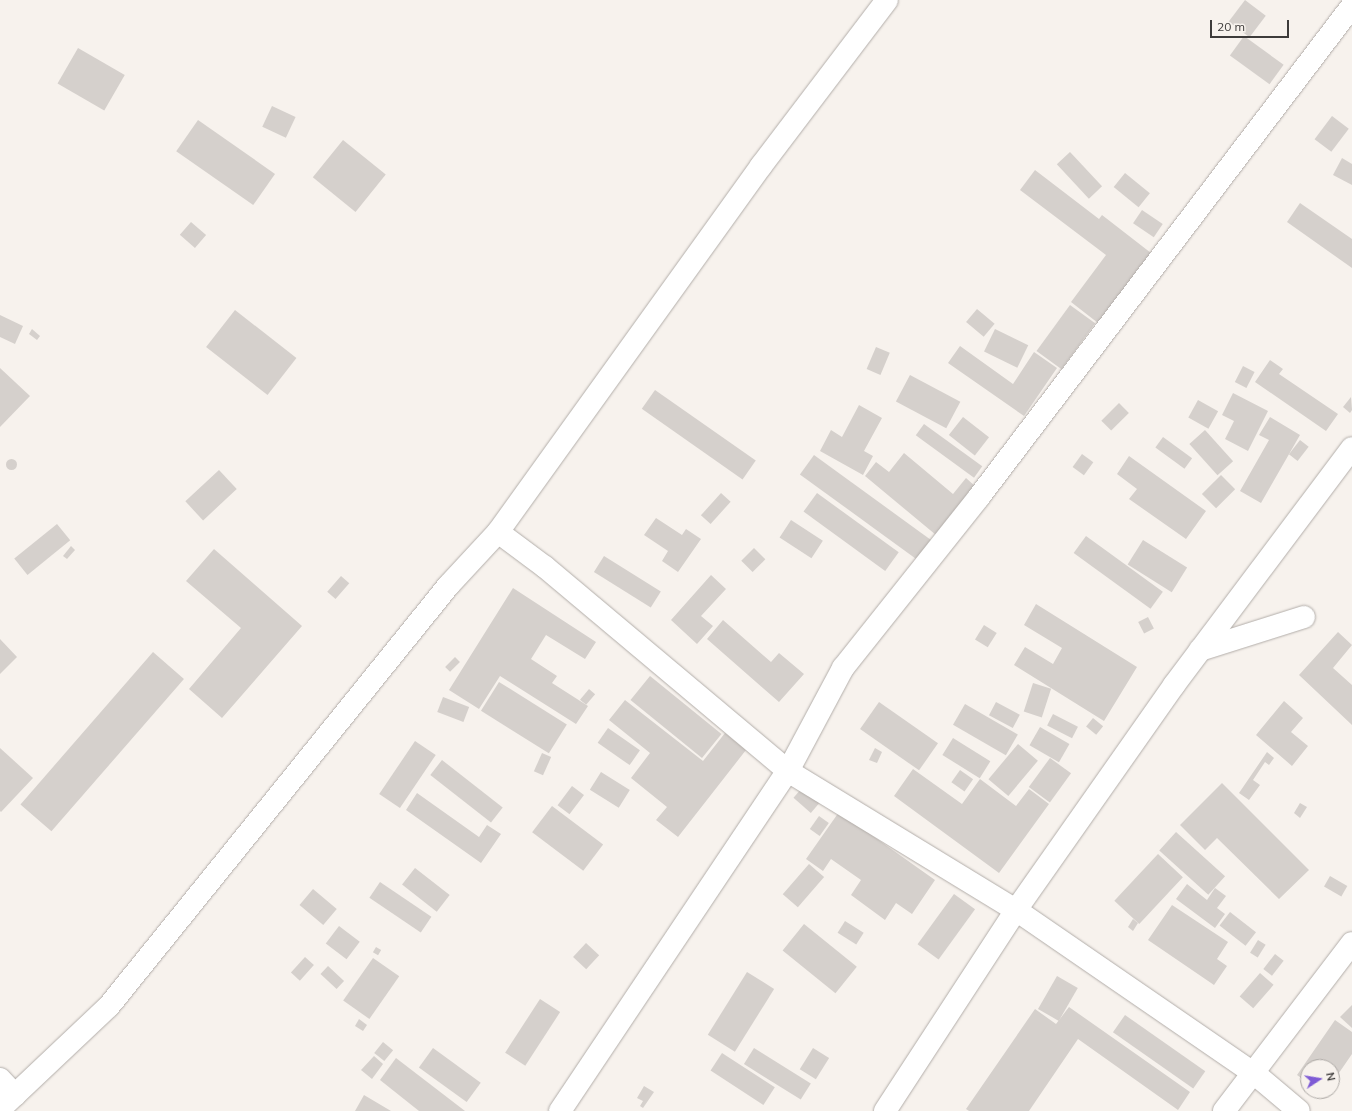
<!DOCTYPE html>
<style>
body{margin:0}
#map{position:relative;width:1352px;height:1111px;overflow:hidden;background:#f7f2ed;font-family:Mulish,sans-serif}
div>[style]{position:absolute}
.building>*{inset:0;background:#d5d0cc;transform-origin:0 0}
.round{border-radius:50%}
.roads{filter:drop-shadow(0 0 1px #b2ada9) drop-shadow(0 0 1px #b2ada9)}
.minor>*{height:22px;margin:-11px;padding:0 11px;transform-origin:11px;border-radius:11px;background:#fff}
span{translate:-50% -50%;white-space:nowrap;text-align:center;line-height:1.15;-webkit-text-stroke:3px #f7f2ed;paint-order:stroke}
.north{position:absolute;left:1300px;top:1059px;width:40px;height:40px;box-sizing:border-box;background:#f7f2ed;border:1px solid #ada9a5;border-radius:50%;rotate:78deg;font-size:11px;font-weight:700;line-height:16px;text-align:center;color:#3d3b3a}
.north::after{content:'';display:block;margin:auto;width:14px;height:18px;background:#7e5bd5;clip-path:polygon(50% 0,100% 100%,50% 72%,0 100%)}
.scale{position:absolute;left:1210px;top:20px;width:79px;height:18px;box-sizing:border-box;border:2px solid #3d3b3a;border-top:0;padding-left:5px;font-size:12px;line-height:14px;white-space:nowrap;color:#3d3b3a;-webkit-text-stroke:3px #f7f2ed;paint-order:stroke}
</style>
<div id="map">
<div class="building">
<div style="left:1245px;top:0;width:26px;height:27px;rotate:37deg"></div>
<div style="left:1244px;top:36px;width:49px;height:24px;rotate:36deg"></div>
<div style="left:78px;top:48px;width:54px;height:41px;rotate:30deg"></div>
<div style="left:272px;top:106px;width:26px;height:23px;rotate:25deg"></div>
<div style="left:1332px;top:116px;width:21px;height:29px;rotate:37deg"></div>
<div style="left:198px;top:120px;width:94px;height:38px;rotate:35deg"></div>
<div style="left:343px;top:140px;width:55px;height:48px;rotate:39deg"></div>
<div style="left:1070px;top:152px;width:47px;height:18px;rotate:47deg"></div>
<div style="clip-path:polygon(1342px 158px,1352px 164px,1352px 185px,1333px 175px)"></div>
<div style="clip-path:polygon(1035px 170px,1099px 219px,1102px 215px,1151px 253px,1098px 323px,1071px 302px,1106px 255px,1020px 190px)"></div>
<div style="left:1125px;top:173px;width:32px;height:18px;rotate:39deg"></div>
<div style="clip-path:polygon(1300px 203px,1352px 239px,1352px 268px,1287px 222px)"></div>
<div style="left:1142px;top:210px;width:25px;height:16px;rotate:34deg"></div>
<div style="left:191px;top:222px;width:20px;height:17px;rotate:41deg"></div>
<div style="left:1070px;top:305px;width:31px;height:57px;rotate:36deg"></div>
<div style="left:977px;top:309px;width:23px;height:17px;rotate:40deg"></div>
<div style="left:235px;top:310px;width:78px;height:47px;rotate:38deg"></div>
<div style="clip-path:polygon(0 315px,23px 326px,15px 344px,0 337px)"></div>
<div style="clip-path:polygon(32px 329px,40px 336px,37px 340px,29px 334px)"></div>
<div style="left:995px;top:329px;width:37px;height:25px;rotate:26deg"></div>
<div style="clip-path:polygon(960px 346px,1013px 384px,1034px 352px,1057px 368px,1024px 416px,948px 363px)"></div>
<div style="left:876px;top:347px;width:15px;height:24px;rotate:23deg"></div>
<div style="clip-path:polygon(1270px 360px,1283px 369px,1279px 374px,1338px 414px,1326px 431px,1255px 382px)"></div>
<div style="left:1243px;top:366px;width:13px;height:18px;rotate:27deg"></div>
<div style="clip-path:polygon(0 368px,30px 396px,0 427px)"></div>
<div style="left:910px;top:375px;width:57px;height:30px;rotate:28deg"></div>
<div style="left:655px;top:390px;width:123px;height:23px;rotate:35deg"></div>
<div style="clip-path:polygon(1233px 393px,1268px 411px,1248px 451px,1225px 439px,1234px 421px,1222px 415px)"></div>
<div style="clip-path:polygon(1351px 397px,1352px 410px,1350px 413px,1343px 407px)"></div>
<div style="left:1198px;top:400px;width:23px;height:20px;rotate:29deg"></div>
<div style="left:1119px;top:403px;width:14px;height:25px;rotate:45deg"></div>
<div style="clip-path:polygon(859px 405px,882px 418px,864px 451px,873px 456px,863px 475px,820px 451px,831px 430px,842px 437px)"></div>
<div style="left:963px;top:417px;width:33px;height:23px;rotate:38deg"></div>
<div style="clip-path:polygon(1270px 417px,1300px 435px,1261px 503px,1240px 491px,1269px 440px,1259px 435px)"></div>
<div style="left:924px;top:424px;width:72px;height:14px;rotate:36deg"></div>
<div style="left:1205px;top:430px;width:42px;height:21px;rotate:48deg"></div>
<div style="left:1163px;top:437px;width:36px;height:13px;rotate:36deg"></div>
<div style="left:1300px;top:440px;width:11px;height:18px;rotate:38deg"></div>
<div style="clip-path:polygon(904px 453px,953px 494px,966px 478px,976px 487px,936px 535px,865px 476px,876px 462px,889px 472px)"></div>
<div style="left:1082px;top:454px;width:14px;height:16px;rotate:36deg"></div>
<div style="left:814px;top:455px;width:148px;height:24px;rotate:36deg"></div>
<div style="clip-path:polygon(1129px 456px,1206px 511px,1186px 539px,1129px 499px,1137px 489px,1117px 474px)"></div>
<div class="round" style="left:5.5px;top:458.5px;width:11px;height:11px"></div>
<div style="left:219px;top:470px;width:26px;height:46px;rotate:47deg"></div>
<div style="left:1221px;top:475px;width:20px;height:27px;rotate:45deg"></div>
<div style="left:721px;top:493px;width:13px;height:30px;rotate:42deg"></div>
<div style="left:817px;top:493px;width:101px;height:23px;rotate:36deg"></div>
<div style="clip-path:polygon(656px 518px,682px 535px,686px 529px,701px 539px,678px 572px,662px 561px,668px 551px,644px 535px)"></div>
<div style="left:791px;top:520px;width:38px;height:21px;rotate:33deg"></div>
<div style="left:57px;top:524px;width:21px;height:55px;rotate:51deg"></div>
<div style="left:1086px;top:536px;width:95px;height:21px;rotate:36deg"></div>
<div style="left:1143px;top:540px;width:52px;height:29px;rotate:32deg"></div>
<div style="clip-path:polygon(71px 546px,75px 550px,67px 559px,63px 556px)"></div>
<div style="left:754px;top:548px;width:16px;height:18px;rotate:45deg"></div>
<div style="clip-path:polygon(214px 549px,302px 626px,222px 718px,189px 689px,241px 628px,186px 581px)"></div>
<div style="left:604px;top:556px;width:67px;height:19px;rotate:32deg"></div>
<div style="clip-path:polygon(711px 575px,726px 589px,701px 616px,713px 626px,697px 644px,671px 620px)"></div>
<div style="left:341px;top:576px;width:11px;height:21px;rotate:41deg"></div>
<div style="clip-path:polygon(513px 588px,596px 642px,585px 659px,546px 635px,531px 659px,557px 676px,552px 683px,588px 706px,576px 724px,500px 676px,479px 709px,449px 690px)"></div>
<div style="clip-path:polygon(1036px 604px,1137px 667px,1104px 721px,1014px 665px,1025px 647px,1053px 664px,1062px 648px,1024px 625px)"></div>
<div style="left:1148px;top:617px;width:13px;height:11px;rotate:63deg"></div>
<div style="clip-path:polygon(723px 620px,771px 662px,779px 653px,804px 674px,779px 702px,707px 639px)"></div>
<div style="left:984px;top:625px;width:15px;height:17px;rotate:32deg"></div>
<div style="clip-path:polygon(1338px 632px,1352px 645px,1333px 668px,1352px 685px,1352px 725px,1299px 675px)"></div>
<div style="clip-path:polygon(0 639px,17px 657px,0 674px)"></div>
<div style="left:153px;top:652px;width:41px;height:202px;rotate:41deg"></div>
<div style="left:455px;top:657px;width:7px;height:14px;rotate:45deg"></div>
<div style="left:650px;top:676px;width:92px;height:31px;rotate:39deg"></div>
<div style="left:499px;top:682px;width:80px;height:34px;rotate:32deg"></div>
<div style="left:1033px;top:683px;width:19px;height:30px;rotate:18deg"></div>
<div style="left:589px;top:689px;width:8px;height:14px;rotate:40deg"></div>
<div style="left:443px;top:697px;width:28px;height:16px;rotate:21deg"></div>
<div style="clip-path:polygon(625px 700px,703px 761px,725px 733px,746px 750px,678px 837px,656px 820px,667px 807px,631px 778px,650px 753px,609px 720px)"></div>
<div style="clip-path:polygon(1284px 701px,1303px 718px,1291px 732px,1308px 746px,1292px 766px,1256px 735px)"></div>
<div style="left:879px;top:702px;width:72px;height:33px;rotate:35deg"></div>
<div style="left:996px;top:702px;width:27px;height:15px;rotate:28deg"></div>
<div style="left:965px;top:704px;width:61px;height:24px;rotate:30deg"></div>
<div style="left:1053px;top:714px;width:28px;height:13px;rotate:27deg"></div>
<div style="left:1093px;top:718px;width:13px;height:11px;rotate:39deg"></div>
<div style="left:1040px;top:727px;width:34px;height:21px;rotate:30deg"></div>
<div style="left:608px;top:728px;width:39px;height:18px;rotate:35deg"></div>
<div style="left:953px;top:738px;width:44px;height:20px;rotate:32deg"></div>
<div style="left:415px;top:741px;width:25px;height:64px;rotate:34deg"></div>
<div style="left:1018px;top:744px;width:26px;height:46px;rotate:40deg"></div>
<div style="clip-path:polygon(0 748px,33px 778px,1px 812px,0 811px)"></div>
<div style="clip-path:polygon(875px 748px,882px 752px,877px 763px,869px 760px)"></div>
<div style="clip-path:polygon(1267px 752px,1274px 758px,1269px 765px,1265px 762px,1253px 780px,1260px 785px,1249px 800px,1239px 793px)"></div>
<div style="left:542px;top:753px;width:10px;height:20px;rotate:24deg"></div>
<div style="left:1050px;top:758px;width:26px;height:36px;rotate:36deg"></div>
<div style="left:442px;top:760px;width:77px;height:19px;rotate:38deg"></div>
<div style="clip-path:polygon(913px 769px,962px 804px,980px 779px,1016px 806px,1029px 789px,1049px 804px,999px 873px,894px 796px)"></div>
<div style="left:960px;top:770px;width:16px;height:15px;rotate:35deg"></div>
<div style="left:601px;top:772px;width:34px;height:21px;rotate:32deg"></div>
<div style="clip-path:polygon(1222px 783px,1309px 870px,1279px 899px,1217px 838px,1205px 850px,1180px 825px)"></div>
<div style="left:572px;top:786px;width:15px;height:24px;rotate:37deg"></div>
<div style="left:802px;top:788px;width:23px;height:13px;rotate:41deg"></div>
<div style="clip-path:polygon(417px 793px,479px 837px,487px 825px,501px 834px,481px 863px,406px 810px)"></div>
<div style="clip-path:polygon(1300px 803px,1307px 807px,1300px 818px,1294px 813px)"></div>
<div style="left:552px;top:806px;width:64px;height:33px;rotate:37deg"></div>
<div style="clip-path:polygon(839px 812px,935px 880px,912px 914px,896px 903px,885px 920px,851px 895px,861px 880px,831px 859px,823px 871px,806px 859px)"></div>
<div style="left:819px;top:816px;width:12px;height:16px;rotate:35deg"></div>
<div style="left:1176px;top:832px;width:66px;height:25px;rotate:42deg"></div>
<div style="left:1158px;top:854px;width:34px;height:64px;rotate:43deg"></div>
<div style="left:809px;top:864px;width:20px;height:40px;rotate:41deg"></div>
<div style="left:415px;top:868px;width:44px;height:21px;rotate:38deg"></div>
<div style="left:1330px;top:876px;width:20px;height:12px;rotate:30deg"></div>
<div style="left:380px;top:882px;width:62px;height:19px;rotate:34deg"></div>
<div style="clip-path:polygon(1187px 884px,1207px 900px,1215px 888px,1226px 896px,1217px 908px,1225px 914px,1215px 928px,1176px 899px)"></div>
<div style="left:313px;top:889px;width:31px;height:21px;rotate:40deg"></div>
<div style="left:954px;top:894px;width:26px;height:62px;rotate:36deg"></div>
<div style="clip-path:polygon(1172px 905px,1228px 942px,1217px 959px,1227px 966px,1214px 985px,1148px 940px)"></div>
<div style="left:1230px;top:912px;width:33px;height:17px;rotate:38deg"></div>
<div style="clip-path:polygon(1133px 919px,1138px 923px,1133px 931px,1128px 927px)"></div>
<div style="left:845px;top:921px;width:22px;height:14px;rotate:32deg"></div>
<div style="left:804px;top:924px;width:68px;height:34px;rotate:39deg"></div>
<div style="left:339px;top:926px;width:26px;height:22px;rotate:37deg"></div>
<div style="left:1258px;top:940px;width:9px;height:15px;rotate:32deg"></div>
<div style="left:586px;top:943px;width:18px;height:19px;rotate:43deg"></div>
<div style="left:376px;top:947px;width:6px;height:6px;rotate:31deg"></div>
<div style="left:1275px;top:954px;width:11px;height:19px;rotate:38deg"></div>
<div style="left:305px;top:957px;width:12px;height:21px;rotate:42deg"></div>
<div style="left:373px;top:958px;width:32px;height:52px;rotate:35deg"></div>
<div style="left:328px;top:966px;width:22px;height:11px;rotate:43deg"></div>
<div style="left:747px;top:972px;width:32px;height:74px;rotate:32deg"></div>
<div style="left:1260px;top:973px;width:18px;height:31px;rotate:41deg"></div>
<div style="left:1057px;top:976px;width:24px;height:38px;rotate:30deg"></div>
<div style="left:540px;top:999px;width:24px;height:64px;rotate:33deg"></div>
<div style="clip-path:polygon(1352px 1005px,1352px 1028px,1340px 1017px)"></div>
<div style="clip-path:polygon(1069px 1007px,1190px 1092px,1178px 1110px,1078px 1039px,1029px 1111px,969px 1111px,966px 1109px,1035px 1009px,1056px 1024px)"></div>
<div style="left:1125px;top:1015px;width:98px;height:21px;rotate:35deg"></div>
<div style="clip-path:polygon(359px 1019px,367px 1025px,363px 1031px,355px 1026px)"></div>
<div style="clip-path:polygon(1335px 1020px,1352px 1032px,1352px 1054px,1332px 1083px,1332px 1067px,1308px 1067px,1308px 1083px,1297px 1075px)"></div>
<div style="left:383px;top:1042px;width:13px;height:14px;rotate:39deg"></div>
<div style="left:433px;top:1048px;width:59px;height:24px;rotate:36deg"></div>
<div style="left:754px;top:1048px;width:67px;height:19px;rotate:32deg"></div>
<div style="left:813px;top:1048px;width:19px;height:25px;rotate:32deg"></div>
<div style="left:722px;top:1053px;width:63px;height:21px;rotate:33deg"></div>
<div style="clip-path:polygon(374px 1056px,383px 1064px,372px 1079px,361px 1070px)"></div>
<div style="clip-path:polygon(396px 1058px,465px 1111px,419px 1111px,380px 1080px)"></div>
<div style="clip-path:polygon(644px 1086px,654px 1092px,643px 1108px,640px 1106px,643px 1101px,637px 1098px)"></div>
<div style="clip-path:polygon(364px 1095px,391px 1111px,355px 1111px)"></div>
</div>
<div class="roads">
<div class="minor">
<div style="left:498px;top:532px;width:451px;rotate:-54.3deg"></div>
<div style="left:761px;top:166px;width:208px;rotate:-52.8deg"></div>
<div style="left:1200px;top:650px;width:109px;rotate:-17.6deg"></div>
<div style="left:0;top:1079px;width:22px;rotate:47deg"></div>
<div style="left:0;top:1109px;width:150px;rotate:-43.4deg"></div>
<div style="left:109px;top:1006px;width:540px;rotate:-51.09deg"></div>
<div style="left:448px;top:586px;width:74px;rotate:-47.2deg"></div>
<div style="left:498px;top:532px;width:59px;rotate:36.7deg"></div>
<div style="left:545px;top:567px;width:317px;rotate:40deg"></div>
<div style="left:788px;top:771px;width:267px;rotate:31.4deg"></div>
<div style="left:1016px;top:910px;width:290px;rotate:34.5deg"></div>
<div style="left:1255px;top:1074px;width:57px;rotate:40.1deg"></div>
<div style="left:560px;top:1111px;width:409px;rotate:-56.2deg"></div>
<div style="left:788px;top:771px;width:117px;rotate:-61.9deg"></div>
<div style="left:843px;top:668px;width:218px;rotate:-51.5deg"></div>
<div style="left:979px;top:497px;width:617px;rotate:-52.78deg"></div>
<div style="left:885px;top:1111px;width:240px;rotate:-56.9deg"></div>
<div style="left:1016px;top:910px;width:275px;rotate:-54.9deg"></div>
<div style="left:1174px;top:685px;width:296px;rotate:-53.1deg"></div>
<div style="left:1224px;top:1111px;width:211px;rotate:-52.7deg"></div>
</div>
</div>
<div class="north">N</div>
<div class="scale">20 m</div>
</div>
